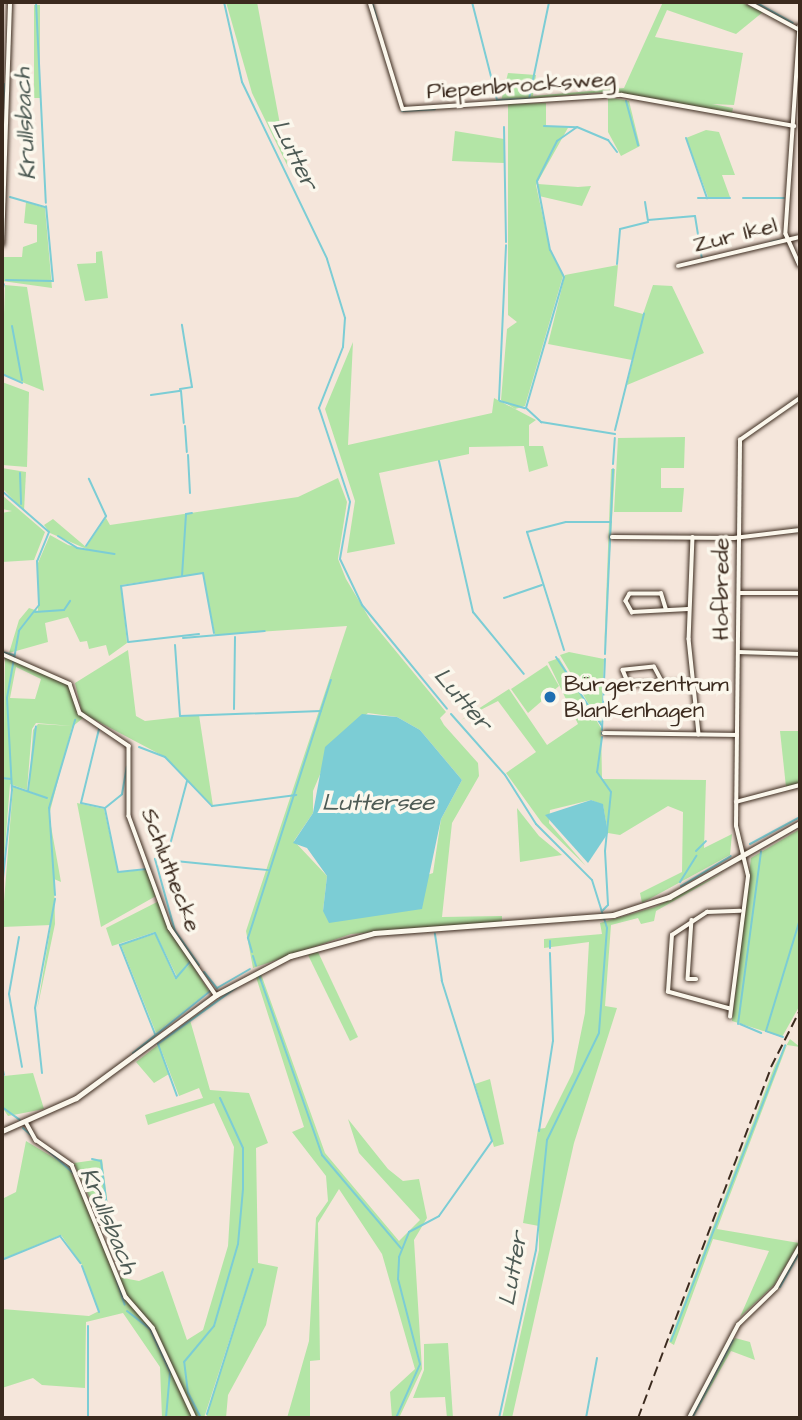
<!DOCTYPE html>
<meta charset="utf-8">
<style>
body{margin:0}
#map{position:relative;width:802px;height:1420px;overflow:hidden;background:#f5e6db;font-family:"Architects Daughter",sans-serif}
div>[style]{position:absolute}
.green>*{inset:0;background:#b3e5a6;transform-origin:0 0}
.water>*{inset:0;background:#7ccdd5}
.stream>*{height:2px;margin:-1px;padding:0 1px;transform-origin:1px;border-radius:1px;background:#7ccdd5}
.roads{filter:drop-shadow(0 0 2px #3b2a1e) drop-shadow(0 0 2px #3b2a1e)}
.minor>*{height:3.5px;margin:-1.75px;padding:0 1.75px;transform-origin:1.75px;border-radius:1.75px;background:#fbf7ec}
.major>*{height:5px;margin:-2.5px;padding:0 2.5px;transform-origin:2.5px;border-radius:2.5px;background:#fbf7ec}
.rail>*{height:2px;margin-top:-1px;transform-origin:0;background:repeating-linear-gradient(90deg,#3b2a1e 0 10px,transparent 0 15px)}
.dots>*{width:19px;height:19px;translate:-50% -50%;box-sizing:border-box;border:4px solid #fbf7ec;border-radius:50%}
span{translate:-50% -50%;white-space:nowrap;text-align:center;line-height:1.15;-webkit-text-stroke:7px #fbf7ec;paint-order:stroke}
.street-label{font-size:23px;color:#3b2a1e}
.poi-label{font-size:23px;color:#3b2a1e}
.left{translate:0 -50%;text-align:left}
.water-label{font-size:24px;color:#4e5b55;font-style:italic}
.frame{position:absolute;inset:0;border:4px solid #3b2a1e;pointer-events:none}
</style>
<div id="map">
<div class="green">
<div style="clip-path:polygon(226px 2px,257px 2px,288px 167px,252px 93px)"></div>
<div style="clip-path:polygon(663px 2px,740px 2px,763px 12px,736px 34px,667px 10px,655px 37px,743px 53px,734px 105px,712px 104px,733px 108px,732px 113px,605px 92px,501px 101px,508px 73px,536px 75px,533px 96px,624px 88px)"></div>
<div style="left:34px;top:5px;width:6px;height:93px"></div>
<div style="clip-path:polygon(608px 97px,629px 101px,640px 146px,621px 156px,608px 132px)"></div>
<div style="clip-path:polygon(546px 103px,546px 126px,569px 126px,536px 185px,550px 250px,563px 276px,525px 406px,515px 409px,501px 400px,507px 329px,517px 322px,508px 315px,508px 104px)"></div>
<div style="clip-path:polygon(706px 130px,719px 132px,735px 175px,722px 175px,730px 197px,708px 197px,686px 138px)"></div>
<div style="clip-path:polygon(455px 131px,504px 139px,504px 163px,452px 161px)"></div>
<div style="clip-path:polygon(538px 184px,578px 187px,591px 186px,582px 206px,539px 196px)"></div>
<div style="clip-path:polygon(26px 202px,45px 208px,52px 288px,2px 281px,3px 257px,22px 257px,23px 247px,37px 242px,37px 225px,24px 223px)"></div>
<div style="clip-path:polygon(102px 251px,108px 298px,85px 301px,77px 264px,96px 263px,96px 252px)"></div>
<div style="clip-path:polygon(618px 265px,614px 306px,643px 314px,653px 285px,672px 286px,704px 353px,627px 385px,644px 314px,632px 360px,548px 344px,565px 275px)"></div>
<div style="clip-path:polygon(5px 285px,27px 287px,44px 391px,2px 374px)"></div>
<div style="clip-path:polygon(353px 342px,348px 445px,492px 413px,494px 398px,536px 420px,529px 425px,529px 446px,543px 446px,548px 466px,529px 472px,524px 446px,469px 447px,469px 454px,379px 473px,395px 544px,347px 553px,355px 501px,325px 409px)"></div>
<div style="clip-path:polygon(2px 382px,29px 392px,27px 467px,2px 465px)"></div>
<div style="clip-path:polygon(685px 437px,684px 468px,661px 468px,661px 488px,684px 488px,682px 512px,614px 512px,618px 438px)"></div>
<div style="clip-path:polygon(2px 468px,26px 472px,24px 511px,2px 488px)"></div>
<div style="clip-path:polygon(611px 469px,615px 469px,604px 654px)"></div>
<div style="clip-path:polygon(evenodd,338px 478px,347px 502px,338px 559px,346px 579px,371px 621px,446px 712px,440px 718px,444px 725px,478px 763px,479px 776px,452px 823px,442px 917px,502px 916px,502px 922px,351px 934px,253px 968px,246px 931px,347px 626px,215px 635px,203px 573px,121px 585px,127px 643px,109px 656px,106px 645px,89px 649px,87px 641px,80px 642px,68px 617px,45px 623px,48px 642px,9px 653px,19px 620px,29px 608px,38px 611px,38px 563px,50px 535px,68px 545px,91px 551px,50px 533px,44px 525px,53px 519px,86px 547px,106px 518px,110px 525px,298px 497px,338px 478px,368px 713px,397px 717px,420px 730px,462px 780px,441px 819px,433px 873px,323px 911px,327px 876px,294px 841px,313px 813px,313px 791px,335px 739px,368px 713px)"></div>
<div style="clip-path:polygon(2px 495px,45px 532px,34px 560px,2px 562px,2px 513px,12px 511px,2px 509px)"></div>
<div style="clip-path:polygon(128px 650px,136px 716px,145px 721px,199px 715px,213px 806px,165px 757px,82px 713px,75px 683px)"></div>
<div style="clip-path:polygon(569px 652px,604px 659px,601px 725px,560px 655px)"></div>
<div style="clip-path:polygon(evenodd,5px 657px,69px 685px,83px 718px,72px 727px,49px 815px,61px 882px,54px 879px,55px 924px,37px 1010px,51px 925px,2px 927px,13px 787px,49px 799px,29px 791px,33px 730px,38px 724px,72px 726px,36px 723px,32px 729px,27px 790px,10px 784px,2px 885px,5px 657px,16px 667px,41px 679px,35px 699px,10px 698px,16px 667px)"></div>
<div style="clip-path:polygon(559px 658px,601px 728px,602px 779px,706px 780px,704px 848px,732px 834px,730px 855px,642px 903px,640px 893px,682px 872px,683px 812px,668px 806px,620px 835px,608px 833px,603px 805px,591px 800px,550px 810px,549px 823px,586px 866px,542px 823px,506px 773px,536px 752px,498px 701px,461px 720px,509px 689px,547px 745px,578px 724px,548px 662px)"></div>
<div style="clip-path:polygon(547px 665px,559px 686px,528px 713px,511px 689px)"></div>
<div style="clip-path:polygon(780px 731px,800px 731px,800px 783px,786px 787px)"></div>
<div style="clip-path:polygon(77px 803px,104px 809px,118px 872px,147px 870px,156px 896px,101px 927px)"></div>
<div style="clip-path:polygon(517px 808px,539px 836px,562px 855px,520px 862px)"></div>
<div style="clip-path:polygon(800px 829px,800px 1005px,782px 1037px,732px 1021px,751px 858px)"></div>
<div style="clip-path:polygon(725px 872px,656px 911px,654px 921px,641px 924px,638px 918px,611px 925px,605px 1006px,617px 1008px,574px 1143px,512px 1418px,502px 1418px,539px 1250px,539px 1226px,523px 1223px,538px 1129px,545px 1128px,573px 1072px,585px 1013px,589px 942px,544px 948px,544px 939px,602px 934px,600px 923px,655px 907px)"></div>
<div style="clip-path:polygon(159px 901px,190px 961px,177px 977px,155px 932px,112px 946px,106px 928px)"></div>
<div style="clip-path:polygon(155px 934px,175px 978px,191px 963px,209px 991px,156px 1033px,121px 945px)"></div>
<div style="clip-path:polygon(318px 952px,358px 1037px,350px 1041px,308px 955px)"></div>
<div style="clip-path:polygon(261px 974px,325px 1153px,399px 1241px,420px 1220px,359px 1153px,348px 1119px,388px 1169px,403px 1181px,419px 1179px,427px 1218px,414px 1240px,422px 1369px,399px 1418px,392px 1418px,390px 1392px,415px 1369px,382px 1254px,339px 1189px,318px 1223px,320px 1360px,310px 1361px,310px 1418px,287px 1418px,309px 1341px,316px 1218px,328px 1201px,326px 1176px,292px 1132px,304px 1127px,256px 977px)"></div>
<div style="clip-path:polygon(190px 1020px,210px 1090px,249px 1093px,268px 1143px,256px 1148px,258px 1263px,278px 1267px,266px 1325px,228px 1395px,226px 1418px,206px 1418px,253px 1268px,204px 1418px,162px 1418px,160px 1367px,123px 1313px,86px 1322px,85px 1388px,42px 1385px,33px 1378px,2px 1388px,2px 1309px,89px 1316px,99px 1311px,82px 1265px,61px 1235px,5px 1258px,2px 1253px,2px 1199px,16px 1192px,26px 1141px,69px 1167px,118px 1277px,139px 1281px,163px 1271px,187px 1340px,203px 1330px,228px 1246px,234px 1147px,214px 1103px,148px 1125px,145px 1115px,203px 1098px,199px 1088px,179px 1096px,160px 1047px,169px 1074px,154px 1083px,136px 1062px)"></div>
<div style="clip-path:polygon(790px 1039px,800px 1047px,787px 1045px,717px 1229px,799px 1243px,774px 1285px,740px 1317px,769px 1251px,713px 1239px,674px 1345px,669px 1342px,775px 1065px)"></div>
<div style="clip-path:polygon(2px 1067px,4px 1076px,33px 1073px,44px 1109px,8px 1116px,2px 1107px)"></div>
<div style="clip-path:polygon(490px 1079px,504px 1144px,494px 1147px,475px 1084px)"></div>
<div style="clip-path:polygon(102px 1159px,111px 1230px,105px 1232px,74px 1163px)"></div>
<div style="clip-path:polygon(735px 1338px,750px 1342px,755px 1360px,731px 1351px,693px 1418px)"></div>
<div style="clip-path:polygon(448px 1343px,453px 1418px,447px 1418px,445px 1397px,413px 1398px,424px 1370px,424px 1344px)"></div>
</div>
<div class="water">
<div style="clip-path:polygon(362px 714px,397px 717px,420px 730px,462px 780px,441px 819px,422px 909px,329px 923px,323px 911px,327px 876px,307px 848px,293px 843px,313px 813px,325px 747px)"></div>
<div style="clip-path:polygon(591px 800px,603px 804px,608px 833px,588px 863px,545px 815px)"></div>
</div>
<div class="stream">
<div style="left:17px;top:2px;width:51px"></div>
<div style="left:36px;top:2px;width:201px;rotate:87.2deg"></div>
<div style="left:224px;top:2px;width:82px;rotate:77.3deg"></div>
<div style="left:242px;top:82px;width:196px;rotate:64.3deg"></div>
<div style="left:327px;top:259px;width:62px;rotate:73deg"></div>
<div style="left:345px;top:318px;width:29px;rotate:94deg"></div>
<div style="left:343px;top:347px;width:66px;rotate:111.5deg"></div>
<div style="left:319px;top:408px;width:99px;rotate:71.7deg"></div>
<div style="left:350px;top:502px;width:58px;rotate:100deg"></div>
<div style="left:340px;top:559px;width:51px;rotate:64.4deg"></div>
<div style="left:362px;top:605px;width:134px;rotate:50.7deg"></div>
<div style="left:372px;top:2px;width:18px;rotate:74deg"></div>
<div style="left:472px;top:2px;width:101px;rotate:75.7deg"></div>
<div style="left:497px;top:100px;width:32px;rotate:-2deg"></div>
<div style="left:529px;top:99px;width:99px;rotate:-78.3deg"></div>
<div style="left:755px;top:2px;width:43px;rotate:28.9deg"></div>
<div style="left:626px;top:101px;width:46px;rotate:74.7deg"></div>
<div style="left:402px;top:111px;width:33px;rotate:-3deg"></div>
<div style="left:544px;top:126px;width:33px;rotate:2deg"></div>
<div style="left:504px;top:127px;width:115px;rotate:89deg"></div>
<div style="left:686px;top:138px;width:64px;rotate:70.7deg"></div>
<div style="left:2px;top:175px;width:91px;rotate:-88.7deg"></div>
<div style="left:10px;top:197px;width:37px;rotate:16deg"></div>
<div style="left:698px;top:198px;width:32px"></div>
<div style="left:743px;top:198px;width:41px"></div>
<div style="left:645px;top:202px;width:18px;rotate:81deg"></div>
<div style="left:648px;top:220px;width:47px;rotate:-4.9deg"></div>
<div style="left:695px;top:216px;width:44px;rotate:80.8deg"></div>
<div style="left:771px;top:242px;width:9px;rotate:-13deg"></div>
<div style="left:617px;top:264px;width:35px;rotate:-85deg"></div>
<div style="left:620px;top:229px;width:29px;rotate:-14deg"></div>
<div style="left:6px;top:280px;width:47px;rotate:1.2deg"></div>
<div style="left:53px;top:281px;width:75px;rotate:-95.3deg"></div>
<div style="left:2px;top:292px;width:8px;rotate:-76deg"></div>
<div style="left:12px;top:326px;width:55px;rotate:79.5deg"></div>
<div style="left:2px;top:374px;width:22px;rotate:24deg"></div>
<div style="left:180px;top:389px;width:12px;rotate:-9deg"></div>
<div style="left:192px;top:387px;width:63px;rotate:-99.2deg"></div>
<div style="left:151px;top:395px;width:30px;rotate:-8deg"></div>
<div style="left:181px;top:391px;width:32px;rotate:85deg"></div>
<div style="left:499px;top:400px;width:155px;rotate:-87.4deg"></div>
<div style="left:500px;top:401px;width:26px;rotate:16deg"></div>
<div style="left:526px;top:408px;width:136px;rotate:-73.8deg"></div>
<div style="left:564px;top:277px;width:30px;rotate:-117deg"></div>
<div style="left:550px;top:250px;width:70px;rotate:-100.7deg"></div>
<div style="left:537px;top:181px;width:45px;rotate:-63.4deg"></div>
<div style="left:557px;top:141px;width:24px;rotate:-35deg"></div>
<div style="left:577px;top:127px;width:34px;rotate:23deg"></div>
<div style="left:608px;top:140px;width:15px;rotate:53deg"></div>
<div style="left:526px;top:408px;width:21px;rotate:43deg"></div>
<div style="left:541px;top:422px;width:75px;rotate:9.2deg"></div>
<div style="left:185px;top:426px;width:26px;rotate:86deg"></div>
<div style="left:615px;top:430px;width:120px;rotate:-76deg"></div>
<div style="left:188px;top:455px;width:38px;rotate:87deg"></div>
<div style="left:439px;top:461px;width:155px;rotate:77.3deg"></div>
<div style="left:473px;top:612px;width:80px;rotate:50.6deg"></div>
<div style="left:613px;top:464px;width:26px;rotate:-86deg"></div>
<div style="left:20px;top:473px;width:31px;rotate:88deg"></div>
<div style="left:2px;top:491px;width:62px;rotate:41.1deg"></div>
<div style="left:49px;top:532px;width:31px;rotate:112deg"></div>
<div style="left:37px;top:561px;width:44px;rotate:87.4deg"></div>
<div style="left:39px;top:605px;width:33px;rotate:128deg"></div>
<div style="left:19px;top:631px;width:68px;rotate:100.2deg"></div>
<div style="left:7px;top:698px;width:92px;rotate:86.9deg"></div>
<div style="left:12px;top:790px;width:100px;rotate:95.8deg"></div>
<div style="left:58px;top:536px;width:22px;rotate:32deg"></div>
<div style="left:77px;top:548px;width:38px;rotate:9deg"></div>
<div style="left:86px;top:546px;width:36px;rotate:-56deg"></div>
<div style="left:106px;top:516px;width:41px;rotate:-114.7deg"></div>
<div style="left:182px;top:576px;width:62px;rotate:-86.3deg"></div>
<div style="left:186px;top:514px;width:6px;rotate:-9deg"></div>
<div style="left:504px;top:598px;width:40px;rotate:-18.9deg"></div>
<div style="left:35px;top:612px;width:29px;rotate:-4deg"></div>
<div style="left:64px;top:610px;width:11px;rotate:-56deg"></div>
<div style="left:199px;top:634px;width:71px;rotate:173.6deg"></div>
<div style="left:128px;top:642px;width:56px;rotate:-97.1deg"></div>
<div style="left:121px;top:586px;width:83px;rotate:-9deg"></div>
<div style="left:203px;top:573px;width:61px;rotate:79.6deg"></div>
<div style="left:183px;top:638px;width:82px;rotate:-4.9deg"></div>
<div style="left:175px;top:645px;width:71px;rotate:86deg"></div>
<div style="left:180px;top:716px;width:141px;rotate:-2deg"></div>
<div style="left:564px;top:650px;width:124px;rotate:-107.4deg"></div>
<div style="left:527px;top:532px;width:40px;rotate:-14.4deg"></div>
<div style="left:566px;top:522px;width:45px"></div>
<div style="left:2px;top:652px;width:12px;rotate:14deg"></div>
<div style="left:605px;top:654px;width:185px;rotate:-87.5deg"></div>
<div style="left:556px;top:657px;width:83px;rotate:56.3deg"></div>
<div style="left:234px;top:709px;width:72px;rotate:-89.2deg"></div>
<div style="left:451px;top:714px;width:81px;rotate:48.5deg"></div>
<div style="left:505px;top:775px;width:58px;rotate:57.7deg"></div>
<div style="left:536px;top:824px;width:79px;rotate:45deg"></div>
<div style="left:592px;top:880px;width:50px;rotate:72.6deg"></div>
<div style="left:607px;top:928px;width:105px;rotate:94.4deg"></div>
<div style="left:599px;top:1033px;width:119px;rotate:115.9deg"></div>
<div style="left:547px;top:1140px;width:111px;rotate:95.7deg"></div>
<div style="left:536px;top:1250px;width:172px;rotate:102.4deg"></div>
<div style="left:99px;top:729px;width:76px;rotate:103.7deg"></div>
<div style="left:81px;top:803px;width:24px;rotate:12deg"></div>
<div style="left:602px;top:730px;width:71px;rotate:-87.6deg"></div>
<div style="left:602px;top:734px;width:1px;rotate:-90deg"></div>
<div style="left:602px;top:737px;width:35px;rotate:98deg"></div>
<div style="left:597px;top:772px;width:24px;rotate:55deg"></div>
<div style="left:611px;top:792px;width:59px;rotate:95.8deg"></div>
<div style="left:605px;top:851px;width:54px;rotate:86.8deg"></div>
<div style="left:608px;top:905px;width:7px;rotate:135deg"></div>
<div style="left:139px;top:747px;width:28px;rotate:21deg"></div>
<div style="left:165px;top:757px;width:68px;rotate:46.2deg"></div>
<div style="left:212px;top:806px;width:85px;rotate:-7.5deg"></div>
<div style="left:2px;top:778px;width:9px;rotate:6deg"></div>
<div style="left:12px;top:786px;width:37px;rotate:19deg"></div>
<div style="left:28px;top:791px;width:65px;rotate:-83deg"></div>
<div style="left:105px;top:808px;width:22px;rotate:-39deg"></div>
<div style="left:122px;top:794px;width:28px;rotate:-80deg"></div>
<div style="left:105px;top:809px;width:64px;rotate:78.3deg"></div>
<div style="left:118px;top:872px;width:29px;rotate:-6deg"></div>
<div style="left:750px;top:844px;width:57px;rotate:-28.4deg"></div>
<div style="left:696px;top:851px;width:14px;rotate:-45deg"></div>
<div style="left:166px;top:860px;width:82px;rotate:-75.1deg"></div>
<div style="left:680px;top:882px;width:31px;rotate:-58deg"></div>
<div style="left:681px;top:886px;width:58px;rotate:-31deg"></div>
<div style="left:55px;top:895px;width:87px;rotate:-93.9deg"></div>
<div style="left:49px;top:808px;width:92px;rotate:-73.5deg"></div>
<div style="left:19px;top:937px;width:58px;rotate:100deg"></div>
<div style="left:9px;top:994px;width:74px;rotate:79.9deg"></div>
<div style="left:550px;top:941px;width:7px;rotate:90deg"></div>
<div style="left:252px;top:952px;width:15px;rotate:-106deg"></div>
<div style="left:248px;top:938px;width:271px;rotate:-72.2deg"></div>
<div style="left:253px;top:956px;width:10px;rotate:73deg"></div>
<div style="left:199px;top:965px;width:42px;rotate:-125.2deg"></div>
<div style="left:175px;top:931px;width:75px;rotate:-105.5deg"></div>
<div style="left:155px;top:859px;width:114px;rotate:5.6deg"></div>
<div style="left:204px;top:972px;width:21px;rotate:51deg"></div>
<div style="left:217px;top:988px;width:38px;rotate:-30deg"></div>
<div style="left:259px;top:975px;width:191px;rotate:70.7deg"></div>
<div style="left:322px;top:1155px;width:122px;rotate:49.7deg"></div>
<div style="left:738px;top:1024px;width:174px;rotate:-82.4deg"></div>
<div style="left:740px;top:1024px;width:23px;rotate:23deg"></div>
<div style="left:155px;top:1034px;width:96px;rotate:-111.5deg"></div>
<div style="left:120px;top:945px;width:37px;rotate:-19deg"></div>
<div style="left:155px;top:933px;width:50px;rotate:65deg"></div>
<div style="left:176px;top:978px;width:21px;rotate:-49deg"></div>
<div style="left:783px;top:1037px;width:18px;rotate:-161deg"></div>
<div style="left:766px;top:1031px;width:117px;rotate:-73.1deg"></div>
<div style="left:158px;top:1044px;width:97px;rotate:-35.8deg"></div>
<div style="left:158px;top:1044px;width:55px;rotate:69.9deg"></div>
<div style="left:133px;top:1053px;width:99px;rotate:-38.8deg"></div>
<div style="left:2px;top:1065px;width:10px;rotate:79deg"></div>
<div style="left:42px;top:1073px;width:65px;rotate:-96.1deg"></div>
<div style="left:35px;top:1008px;width:111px;rotate:-79.6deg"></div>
<div style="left:2px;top:1107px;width:22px;rotate:36deg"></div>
<div style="left:23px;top:1128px;width:67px;rotate:42deg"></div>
<div style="left:539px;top:1131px;width:91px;rotate:-81.2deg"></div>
<div style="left:553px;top:1041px;width:88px;rotate:-92deg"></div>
<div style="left:92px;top:1159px;width:9px;rotate:13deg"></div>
<div style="left:101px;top:1161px;width:70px;rotate:82.6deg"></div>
<div style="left:799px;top:1243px;width:2px;rotate:-63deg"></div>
<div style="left:2px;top:1254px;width:5px;rotate:68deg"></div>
<div style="left:4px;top:1259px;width:61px;rotate:-22.3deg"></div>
<div style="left:60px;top:1236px;width:34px;rotate:53deg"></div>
<div style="left:82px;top:1266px;width:49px;rotate:69.7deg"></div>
<div style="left:116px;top:1278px;width:28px;rotate:72deg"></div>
<div style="left:780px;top:1287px;width:41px;rotate:-60.9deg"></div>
<div style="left:127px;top:1311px;width:29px;rotate:38deg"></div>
<div style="left:150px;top:1329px;width:47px;rotate:65.1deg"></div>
<div style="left:170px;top:1372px;width:46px;rotate:95deg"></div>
<div style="left:88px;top:1326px;width:92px;rotate:90deg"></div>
<div style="left:671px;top:1341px;width:317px;rotate:-68.9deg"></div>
<div style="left:207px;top:1414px;width:152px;rotate:-72.4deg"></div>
<div style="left:201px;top:1418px;width:28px;rotate:-117deg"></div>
<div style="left:188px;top:1393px;width:31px;rotate:-97deg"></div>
<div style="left:184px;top:1362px;width:47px;rotate:-50.2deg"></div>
<div style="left:214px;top:1326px;width:85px;rotate:-73.7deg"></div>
<div style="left:238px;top:1244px;width:55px;rotate:-84.8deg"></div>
<div style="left:243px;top:1189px;width:41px;rotate:-90deg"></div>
<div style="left:243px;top:1148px;width:55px;rotate:-114.7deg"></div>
<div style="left:396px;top:1418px;width:59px;rotate:-66deg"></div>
<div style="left:420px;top:1364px;width:88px;rotate:-104.5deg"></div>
<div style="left:398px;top:1279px;width:22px;rotate:-87deg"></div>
<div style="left:399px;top:1257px;width:27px;rotate:-68deg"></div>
<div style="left:409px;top:1232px;width:34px;rotate:-28deg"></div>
<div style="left:439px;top:1216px;width:92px;rotate:-54.8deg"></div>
<div style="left:492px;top:1141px;width:168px;rotate:-107.4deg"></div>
<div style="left:442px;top:981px;width:48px;rotate:-98.5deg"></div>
<div style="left:586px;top:1418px;width:61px;rotate:-79.6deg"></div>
<div style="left:692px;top:1418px;width:88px;rotate:-62.3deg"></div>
</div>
<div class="roads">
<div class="minor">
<div style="left:370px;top:2px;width:112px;rotate:72.9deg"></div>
<div style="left:403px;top:109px;width:219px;rotate:-3.7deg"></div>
<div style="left:622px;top:95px;width:175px;rotate:10.2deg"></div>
<div style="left:748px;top:2px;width:59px;rotate:28.3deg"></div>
<div style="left:800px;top:26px;width:208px;rotate:93.9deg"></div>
<div style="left:786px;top:234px;width:34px;rotate:66deg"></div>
<div style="left:2px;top:245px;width:243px;rotate:-88.1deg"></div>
<div style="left:678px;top:266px;width:125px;rotate:-13.4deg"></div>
<div style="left:612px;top:537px;width:122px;rotate:0.5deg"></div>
<div style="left:734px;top:538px;width:66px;rotate:-6.9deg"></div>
<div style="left:693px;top:537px;width:102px;rotate:92.2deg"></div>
<div style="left:689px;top:639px;width:96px;rotate:84deg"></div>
<div style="left:739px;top:593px;width:61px"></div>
<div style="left:666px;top:610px;width:17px;rotate:-107deg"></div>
<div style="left:661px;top:594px;width:31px;rotate:180deg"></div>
<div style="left:630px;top:594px;width:8px;rotate:120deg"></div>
<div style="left:626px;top:601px;width:13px;rotate:61deg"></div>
<div style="left:632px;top:612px;width:56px;rotate:-3.1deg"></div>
<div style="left:738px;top:652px;width:62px;rotate:1.8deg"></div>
<div style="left:2px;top:654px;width:74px;rotate:23.8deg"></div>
<div style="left:70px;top:684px;width:31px;rotate:71deg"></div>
<div style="left:80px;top:713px;width:59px;rotate:34deg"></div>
<div style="left:129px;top:746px;width:70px;rotate:90deg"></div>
<div style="left:129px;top:816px;width:119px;rotate:69.9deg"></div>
<div style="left:170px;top:928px;width:81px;rotate:55.5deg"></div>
<div style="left:663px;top:684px;width:19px;rotate:-118deg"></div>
<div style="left:654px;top:667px;width:31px;rotate:174deg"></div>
<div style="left:623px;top:670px;width:15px;rotate:67deg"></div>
<div style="left:629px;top:684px;width:34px"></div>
<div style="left:663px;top:684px;width:28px;rotate:-2deg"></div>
<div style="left:604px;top:733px;width:133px;rotate:0.9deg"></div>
<div style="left:736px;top:802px;width:66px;rotate:-14.9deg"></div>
<div style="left:692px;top:920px;width:59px;rotate:93.9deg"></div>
<div style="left:688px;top:979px;width:8px"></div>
<div style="left:730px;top:1009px;width:64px;rotate:-164.7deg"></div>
<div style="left:668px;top:992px;width:57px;rotate:-86deg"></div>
<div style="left:672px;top:935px;width:42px;rotate:-33.3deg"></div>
<div style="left:707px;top:912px;width:33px;rotate:-2deg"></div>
<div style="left:730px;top:1017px;width:142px;rotate:-82.7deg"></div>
<div style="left:748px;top:876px;width:51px;rotate:-103.5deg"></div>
<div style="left:736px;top:826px;width:386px;rotate:-89.4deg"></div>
<div style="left:740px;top:440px;width:73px;rotate:-35deg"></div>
<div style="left:26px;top:1122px;width:21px;rotate:61deg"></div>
<div style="left:36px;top:1140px;width:44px;rotate:34.8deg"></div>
<div style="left:72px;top:1165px;width:143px;rotate:67.8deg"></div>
<div style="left:126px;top:1297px;width:41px;rotate:48.9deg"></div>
<div style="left:153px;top:1328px;width:99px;rotate:65deg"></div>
<div style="left:689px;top:1418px;width:105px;rotate:-62.2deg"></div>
<div style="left:738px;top:1325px;width:53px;rotate:-44.2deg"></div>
<div style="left:776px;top:1288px;width:48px;rotate:-60.3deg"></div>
</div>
<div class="major">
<div style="left:2px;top:1131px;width:81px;rotate:-24deg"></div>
<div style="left:76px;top:1098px;width:174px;rotate:-36.3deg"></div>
<div style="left:216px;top:995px;width:84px;rotate:-27.8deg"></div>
<div style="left:290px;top:956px;width:87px;rotate:-15.3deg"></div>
<div style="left:374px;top:933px;width:240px;rotate:-4.3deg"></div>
<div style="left:613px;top:915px;width:59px;rotate:-17.8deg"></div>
<div style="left:669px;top:897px;width:150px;rotate:-29.5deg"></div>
</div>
</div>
<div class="rail">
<div style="left:638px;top:1418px;width:375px;rotate:-69.2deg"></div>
<div style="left:771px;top:1067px;width:64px;rotate:-63deg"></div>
</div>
<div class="dots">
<div style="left:550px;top:697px;background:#1f6fb2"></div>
</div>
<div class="street-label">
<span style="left:521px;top:85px;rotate:-4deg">Piepenbrocksweg</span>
<span style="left:735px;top:235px;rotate:-14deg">Zur Ikel</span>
<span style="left:721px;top:589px;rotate:-90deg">Hofbrede</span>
<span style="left:171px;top:870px;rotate:69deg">Schluthecke</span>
</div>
<div class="poi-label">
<span class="left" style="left:564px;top:697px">Bürgerzentrum<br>Blankenhagen</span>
</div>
<div class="water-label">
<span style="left:26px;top:124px;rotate:-93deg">Krullsbach</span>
<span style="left:294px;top:155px;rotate:64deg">Lutter</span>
<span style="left:462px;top:700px;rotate:49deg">Lutter</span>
<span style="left:378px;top:804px">Luttersee</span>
<span style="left:108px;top:1221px;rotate:67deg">Krullsbach</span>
<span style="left:514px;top:1269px;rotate:-80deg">Lutter</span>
</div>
<div class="frame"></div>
</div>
